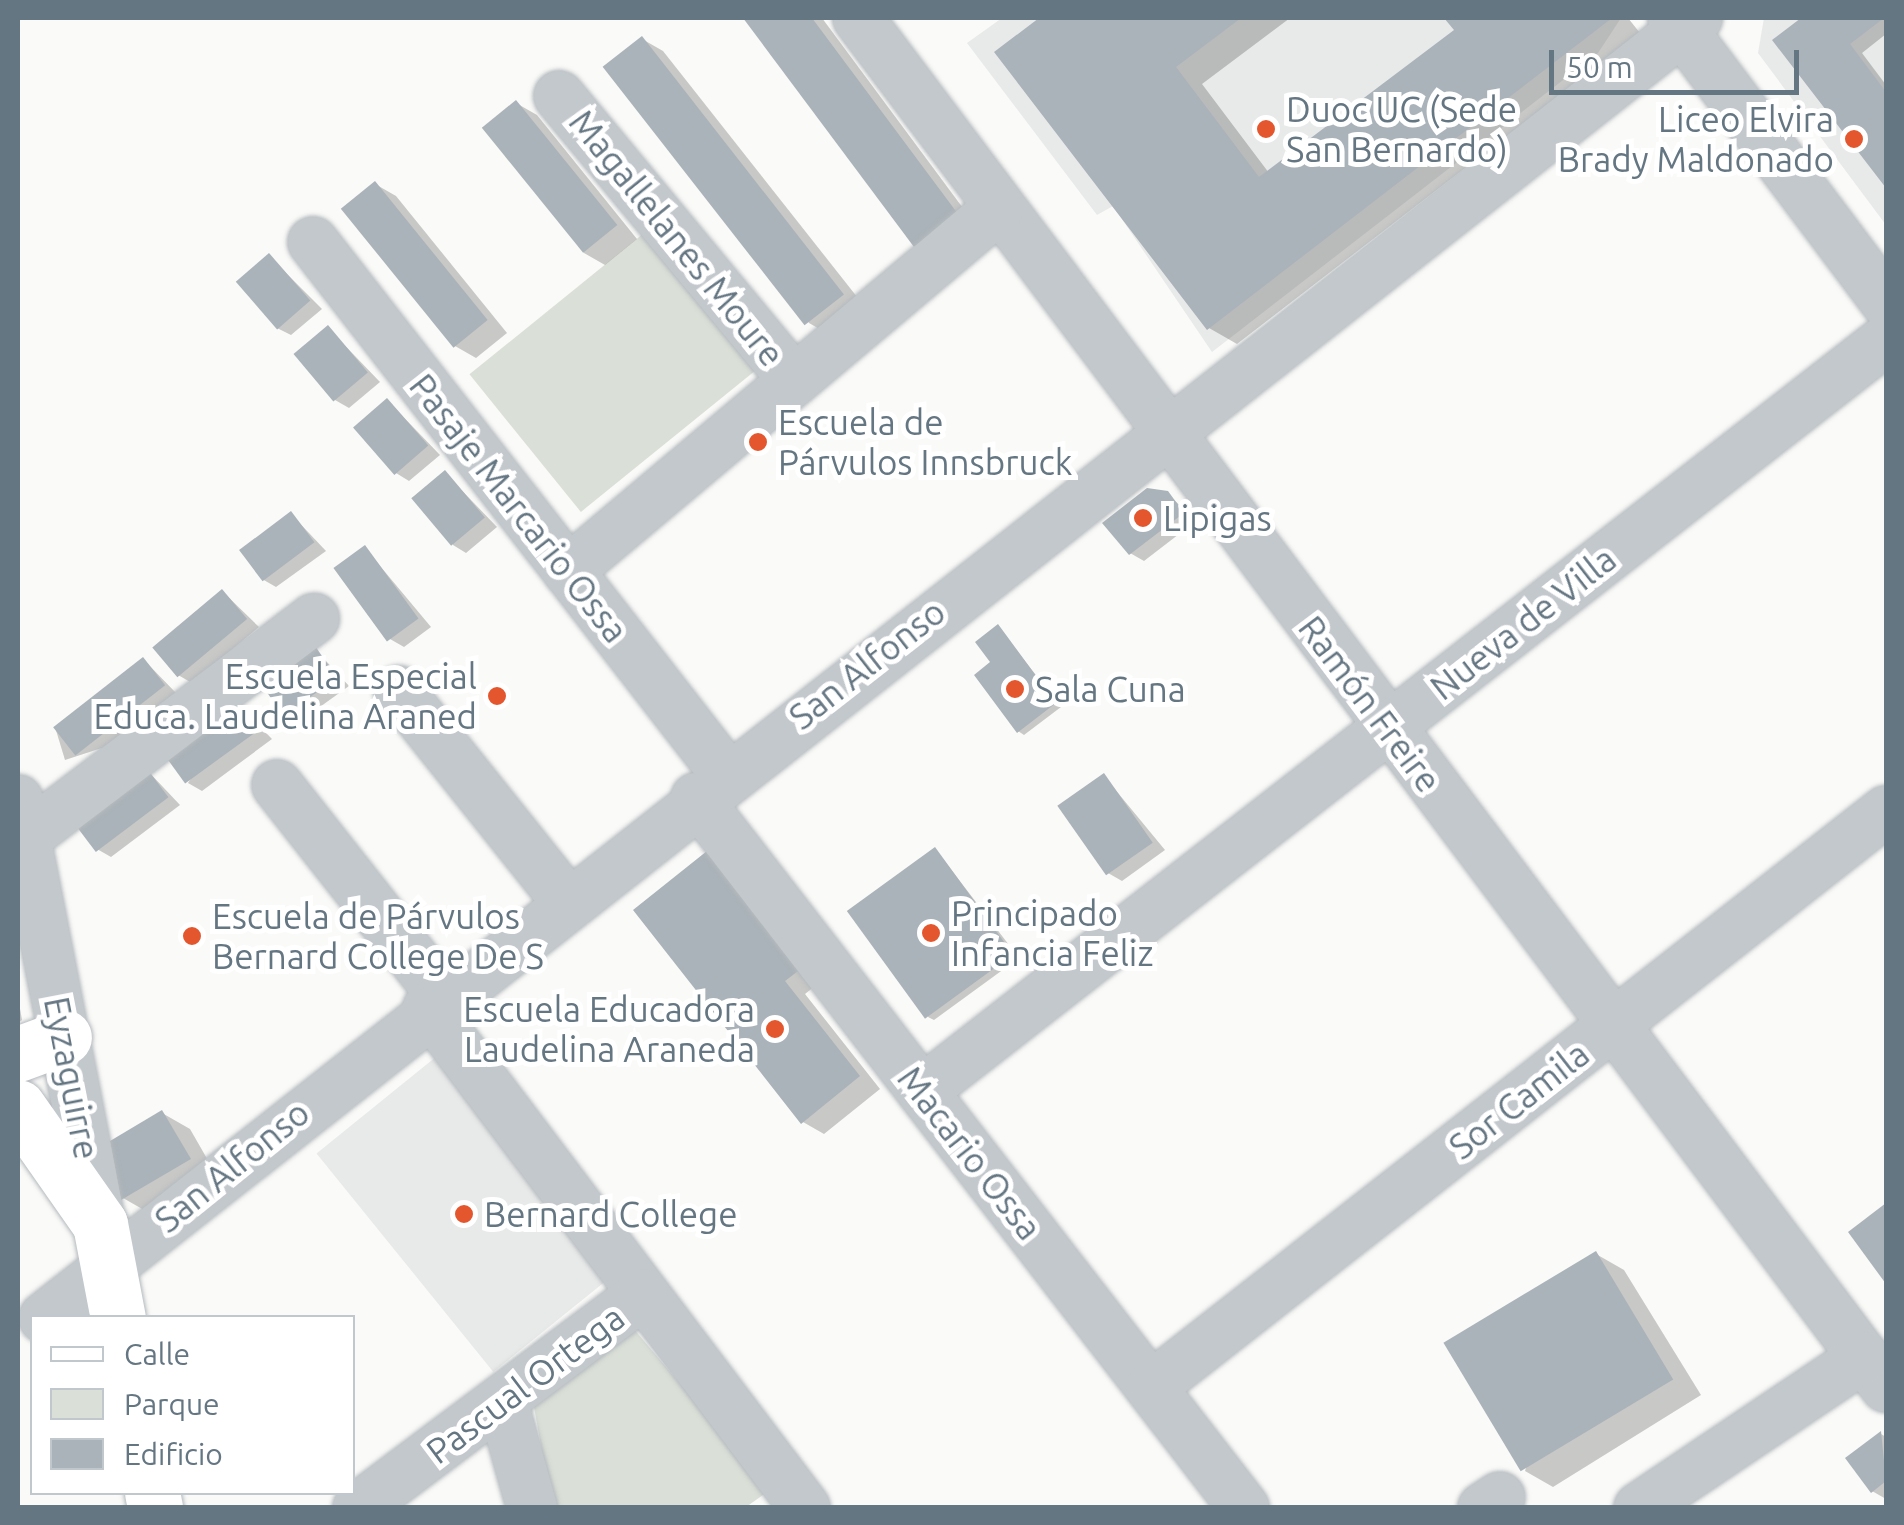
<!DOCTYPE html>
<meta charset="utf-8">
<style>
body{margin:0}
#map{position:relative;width:1904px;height:1525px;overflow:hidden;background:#fafaf8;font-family:Ubuntu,sans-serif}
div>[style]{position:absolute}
.built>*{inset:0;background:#e8e9e9;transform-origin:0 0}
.green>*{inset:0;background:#dadfd7;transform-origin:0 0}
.shadow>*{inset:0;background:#0003}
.building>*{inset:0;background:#aab3b9;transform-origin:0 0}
.roads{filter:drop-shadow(0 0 2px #b5babe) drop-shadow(0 0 2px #b5babe)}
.minor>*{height:50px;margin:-25px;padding:0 25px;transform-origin:25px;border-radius:25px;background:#c3c8cc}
.major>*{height:55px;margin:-27.5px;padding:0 27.5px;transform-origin:27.5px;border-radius:27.5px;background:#fff}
.dots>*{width:28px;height:28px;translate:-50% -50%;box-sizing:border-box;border:5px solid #fff;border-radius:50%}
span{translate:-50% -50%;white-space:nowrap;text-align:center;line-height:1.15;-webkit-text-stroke:10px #fff;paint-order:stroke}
.poi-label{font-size:35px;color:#657683}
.left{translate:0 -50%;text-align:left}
.right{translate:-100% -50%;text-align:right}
.street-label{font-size:35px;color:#657683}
.frame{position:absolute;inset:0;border:20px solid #657683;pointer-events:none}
.legend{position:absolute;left:30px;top:1315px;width:325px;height:180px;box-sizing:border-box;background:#fff;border:2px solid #c1c8cd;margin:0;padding:12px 18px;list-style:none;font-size:30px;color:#657683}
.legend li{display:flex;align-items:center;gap:20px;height:50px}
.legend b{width:50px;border:2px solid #c1c8cd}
.scale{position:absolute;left:1549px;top:50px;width:250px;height:45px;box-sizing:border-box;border:5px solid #657683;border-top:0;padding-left:12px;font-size:30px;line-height:35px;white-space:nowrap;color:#657683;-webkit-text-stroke:8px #fff;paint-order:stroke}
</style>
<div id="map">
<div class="built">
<div style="clip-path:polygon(1002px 18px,1621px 18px,1598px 53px,1212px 352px,1113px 206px,1097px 215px,967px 43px)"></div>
<div style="clip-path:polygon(1764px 18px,1886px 18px,1886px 225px,1758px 53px)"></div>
<div style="left:437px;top:1056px;width:281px;height:155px;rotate:51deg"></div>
</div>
<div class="green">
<div style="left:649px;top:229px;width:177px;height:231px;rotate:51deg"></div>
<div style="clip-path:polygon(633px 1328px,770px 1490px,746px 1507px,552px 1507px,534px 1407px)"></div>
</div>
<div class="shadow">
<div style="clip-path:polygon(746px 18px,822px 18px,977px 227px,915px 245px)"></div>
<div style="clip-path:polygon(1043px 18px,1290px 18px,1202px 84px,1269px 173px,1457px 31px,1447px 18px,1628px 18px,1640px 33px,1237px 344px,1209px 328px,997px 53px)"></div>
<div style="clip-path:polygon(1805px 18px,1886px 18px,1886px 34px,1862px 53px,1886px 85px,1886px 184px,1776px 41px)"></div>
<div style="clip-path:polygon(642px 39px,663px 51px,865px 307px,830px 335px,809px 323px)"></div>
<div style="clip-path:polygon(516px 103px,537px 115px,637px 239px,605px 265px,584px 253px)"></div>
<div style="clip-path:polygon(375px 184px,396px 196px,507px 333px,476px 358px,455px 346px)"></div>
<div style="clip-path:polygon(269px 256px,322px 309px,291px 335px,277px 328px)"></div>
<div style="clip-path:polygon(328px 328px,380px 382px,349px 408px,335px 400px)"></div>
<div style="clip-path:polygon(388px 401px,440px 455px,409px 481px,396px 473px)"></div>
<div style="clip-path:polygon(445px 473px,497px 527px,466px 553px,453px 545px)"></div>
<div style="clip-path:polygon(1167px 493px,1196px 521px,1144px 561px,1130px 553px)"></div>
<div style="clip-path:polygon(291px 514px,326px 551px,276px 587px,262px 579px)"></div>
<div style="clip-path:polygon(365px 548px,431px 627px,404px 647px,390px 639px)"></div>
<div style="clip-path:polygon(223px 592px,259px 627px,192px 683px,178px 675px)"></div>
<div style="clip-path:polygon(998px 627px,1061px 707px,1024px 735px,1018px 731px)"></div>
<div style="clip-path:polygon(315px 649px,349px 686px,299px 722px,286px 714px)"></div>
<div style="clip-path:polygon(144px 660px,177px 694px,105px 747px,65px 760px,55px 727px)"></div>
<div style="clip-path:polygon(237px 703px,272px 739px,202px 791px,188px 783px)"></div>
<div style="clip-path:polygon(146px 769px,180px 805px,111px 857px,97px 849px)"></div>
<div style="clip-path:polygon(1104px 776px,1165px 850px,1122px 881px,1108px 873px)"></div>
<div style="clip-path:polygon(936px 850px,1019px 958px,934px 1020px,928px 1017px)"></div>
<div style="clip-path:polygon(636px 911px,825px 978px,805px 994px,880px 1089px,824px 1134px,803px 1122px)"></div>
<div style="clip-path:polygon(18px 997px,22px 1020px,18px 1023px)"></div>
<div style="clip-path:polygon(162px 1113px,190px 1129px,217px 1176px,151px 1214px,123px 1198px)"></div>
<div style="clip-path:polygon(1596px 1254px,1624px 1270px,1701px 1395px,1553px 1487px,1525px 1471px)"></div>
<div style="clip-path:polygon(1881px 1434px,1886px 1437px,1886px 1499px,1872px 1491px)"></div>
</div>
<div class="building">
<div style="clip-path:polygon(743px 18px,812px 18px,958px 214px,914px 247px)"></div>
<div style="clip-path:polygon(1039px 18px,1241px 18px,1176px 67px,1259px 177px,1454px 30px,1444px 18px,1612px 18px,1207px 330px,994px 52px)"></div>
<div style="clip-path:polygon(1801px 18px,1884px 18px,1850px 44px,1886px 92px,1886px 188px,1772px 40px)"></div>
<div style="left:642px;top:36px;width:328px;height:50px;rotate:52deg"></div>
<div style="left:516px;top:100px;width:161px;height:44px;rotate:51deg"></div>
<div style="left:375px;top:181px;width:179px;height:44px;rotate:51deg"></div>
<div style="left:269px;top:253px;width:63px;height:44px;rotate:49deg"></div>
<div style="left:328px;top:325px;width:62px;height:45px;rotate:50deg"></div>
<div style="left:387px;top:398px;width:63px;height:45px;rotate:49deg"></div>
<div style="left:445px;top:470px;width:62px;height:44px;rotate:50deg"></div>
<div style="clip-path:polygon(1147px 488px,1168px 491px,1184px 513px,1129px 555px,1102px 523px)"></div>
<div style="left:291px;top:511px;width:39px;height:65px;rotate:53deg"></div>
<div style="left:365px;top:545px;width:91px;height:39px;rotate:54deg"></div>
<div style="left:222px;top:589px;width:39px;height:91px;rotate:50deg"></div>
<div style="clip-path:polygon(998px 624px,1056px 703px,1017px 733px,974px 675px,990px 662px,975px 642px)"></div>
<div style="left:315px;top:646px;width:39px;height:66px;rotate:55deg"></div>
<div style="left:143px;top:657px;width:36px;height:114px;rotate:52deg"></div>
<div style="left:237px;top:700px;width:37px;height:91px;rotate:54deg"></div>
<div style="left:145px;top:766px;width:39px;height:91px;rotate:53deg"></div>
<div style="left:1104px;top:773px;width:85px;height:57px;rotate:55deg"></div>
<div style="clip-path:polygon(712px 847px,806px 965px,785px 981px,860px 1076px,801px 1124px,633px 910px)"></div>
<div style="left:935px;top:847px;width:133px;height:109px;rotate:54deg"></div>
<div style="clip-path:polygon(162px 1110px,191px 1159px,121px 1200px,110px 1141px)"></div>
<div style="clip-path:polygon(1886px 1203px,1886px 1284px,1848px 1232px)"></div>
<div style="left:1596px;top:1251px;width:150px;height:178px;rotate:59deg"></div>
<div style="clip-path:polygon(1881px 1431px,1886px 1481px,1871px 1493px,1845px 1458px)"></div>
</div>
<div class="roads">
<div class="minor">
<div style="left:858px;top:18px;width:1712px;rotate:53.1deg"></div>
<div style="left:1673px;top:18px;width:355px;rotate:53.1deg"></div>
<div style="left:559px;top:96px;width:369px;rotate:50.4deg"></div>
<div style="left:313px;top:242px;width:673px;rotate:52.18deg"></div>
<div style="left:568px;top:571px;width:563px;rotate:-40.11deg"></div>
<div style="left:399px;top:691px;width:268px;rotate:51.4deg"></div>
<div style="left:277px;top:785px;width:268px;rotate:51.8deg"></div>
<div style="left:696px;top:798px;width:897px;rotate:52.34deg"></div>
<div style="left:18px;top:800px;width:430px;rotate:79deg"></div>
<div style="left:25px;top:838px;width:363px;rotate:-37.2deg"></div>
<div style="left:428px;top:1008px;width:626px;rotate:52.98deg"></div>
<div style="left:922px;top:1091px;width:1222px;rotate:-37.92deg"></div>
<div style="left:44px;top:1318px;width:2103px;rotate:-38.18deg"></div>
<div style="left:1151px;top:1387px;width:934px;rotate:-38.08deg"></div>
<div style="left:502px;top:1401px;width:111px;rotate:74.3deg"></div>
<div style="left:358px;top:1508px;width:356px;rotate:-36.9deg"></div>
<div style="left:1483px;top:1508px;width:20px;rotate:-33deg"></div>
<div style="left:1639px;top:1508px;width:271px;rotate:-33.9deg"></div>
</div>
<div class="major">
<div style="left:18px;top:1054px;width:49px;rotate:-20.3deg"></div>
<div style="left:18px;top:1107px;width:143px;rotate:55deg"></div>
<div style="left:100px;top:1224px;width:96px;rotate:79.2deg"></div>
<div style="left:152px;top:1492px;width:16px;rotate:79deg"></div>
</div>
</div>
<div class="dots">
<div style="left:1266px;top:129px;background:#e4572e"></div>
<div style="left:1854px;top:139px;background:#e4572e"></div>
<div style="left:758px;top:442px;background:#e4572e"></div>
<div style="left:1143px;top:518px;background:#e4572e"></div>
<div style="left:1015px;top:689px;background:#e4572e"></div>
<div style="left:497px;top:696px;background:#e4572e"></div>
<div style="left:931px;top:933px;background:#e4572e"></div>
<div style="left:192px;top:936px;background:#e4572e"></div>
<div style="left:775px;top:1029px;background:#e4572e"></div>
<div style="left:464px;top:1214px;background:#e4572e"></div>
</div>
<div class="poi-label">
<span class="left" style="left:1286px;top:129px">Duoc UC (Sede<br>San Bernardo)</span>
<span class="right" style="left:1834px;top:139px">Liceo Elvira<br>Brady Maldonado</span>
<span class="left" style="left:778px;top:442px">Escuela de<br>Párvulos Innsbruck</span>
<span class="left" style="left:1163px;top:518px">Lipigas</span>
<span class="right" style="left:477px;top:696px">Escuela Especial<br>Educa. Laudelina Araned</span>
<span class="left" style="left:1035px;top:689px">Sala Cuna</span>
<span class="left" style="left:951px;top:933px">Principado<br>Infancia Feliz</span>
<span class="left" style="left:212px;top:936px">Escuela de Párvulos<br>Bernard College De S</span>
<span class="right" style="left:755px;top:1029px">Escuela Educadora<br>Laudelina Araneda</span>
<span class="left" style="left:484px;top:1214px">Bernard College</span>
</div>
<div class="street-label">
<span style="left:677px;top:238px;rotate:51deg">Magallelanes Moure</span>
<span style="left:519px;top:508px;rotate:52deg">Pasaje Marcario Ossa</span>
<span style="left:1523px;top:623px;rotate:-38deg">Nueva de Villa</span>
<span style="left:867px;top:664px;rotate:-38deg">San Alfonso</span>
<span style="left:1370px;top:704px;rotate:53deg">Ramón Freire</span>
<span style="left:72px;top:1078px;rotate:79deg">Eyzaguirre</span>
<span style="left:1519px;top:1100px;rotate:-38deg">Sor Camila</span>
<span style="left:970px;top:1153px;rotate:52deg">Macario Ossa</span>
<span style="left:232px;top:1166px;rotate:-39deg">San Alfonso</span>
<span style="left:525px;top:1384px;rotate:-37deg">Pascual Ortega</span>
</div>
<div class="frame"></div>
<ul class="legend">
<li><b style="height:12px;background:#fff"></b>Calle</li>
<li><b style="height:28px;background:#dadfd7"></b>Parque</li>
<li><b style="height:28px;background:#aab3b9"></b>Edificio</li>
</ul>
<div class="scale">50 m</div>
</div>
